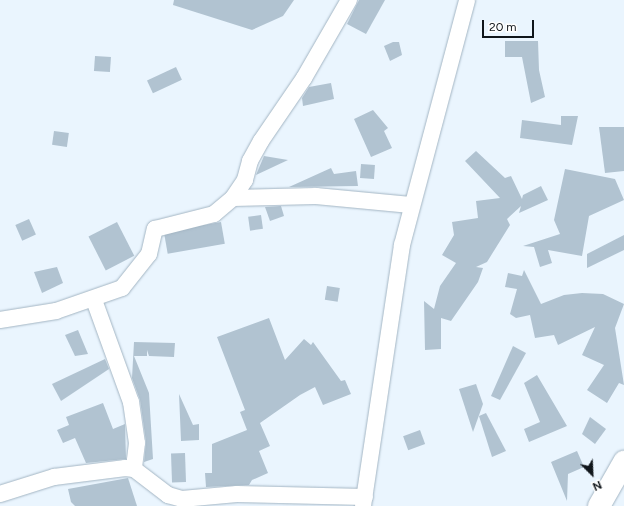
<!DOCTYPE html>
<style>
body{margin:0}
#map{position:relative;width:624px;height:506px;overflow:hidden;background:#eaf5fe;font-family:Figtree,sans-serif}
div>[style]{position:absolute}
.building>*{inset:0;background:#b1c3d1;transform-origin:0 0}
.roads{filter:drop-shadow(0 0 1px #a3b5c3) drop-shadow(0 0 1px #a3b5c3)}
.minor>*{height:16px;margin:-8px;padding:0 8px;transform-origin:8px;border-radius:8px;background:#fff}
.secondary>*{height:22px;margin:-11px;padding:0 11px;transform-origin:11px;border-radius:11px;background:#fff}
span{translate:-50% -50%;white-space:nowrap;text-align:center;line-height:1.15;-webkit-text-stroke:3px #fff;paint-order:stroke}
.north{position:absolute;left:572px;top:454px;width:40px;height:40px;-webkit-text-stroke:3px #fff;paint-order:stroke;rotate:156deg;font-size:11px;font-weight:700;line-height:16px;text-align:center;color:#10161b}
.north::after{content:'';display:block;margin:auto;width:14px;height:18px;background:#10161b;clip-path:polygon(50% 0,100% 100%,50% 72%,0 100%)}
.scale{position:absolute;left:482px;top:20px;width:52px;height:18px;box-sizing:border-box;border:2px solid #10161b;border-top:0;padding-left:5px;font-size:12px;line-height:14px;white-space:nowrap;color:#10161b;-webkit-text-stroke:3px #fff;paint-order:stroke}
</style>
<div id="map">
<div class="building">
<div style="clip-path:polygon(174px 0,294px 0,283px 16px,252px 30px,173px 5px)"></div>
<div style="clip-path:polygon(359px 0,385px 0,366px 34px,347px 24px)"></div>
<div style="clip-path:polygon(505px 41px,538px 41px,539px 70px,545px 97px,531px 103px,522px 57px,505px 57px)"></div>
<div style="clip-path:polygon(393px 42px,399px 42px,402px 55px,390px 61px,384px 46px)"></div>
<div style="left:95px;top:56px;width:16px;height:15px;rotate:4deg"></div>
<div style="left:176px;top:67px;width:14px;height:32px;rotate:65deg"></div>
<div style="clip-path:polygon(331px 83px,334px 99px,303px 106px,302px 98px,309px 87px)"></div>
<div style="clip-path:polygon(373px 110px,388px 128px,384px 131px,392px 148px,371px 157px,354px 119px)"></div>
<div style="clip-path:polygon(561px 116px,578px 116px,572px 145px,520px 138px,522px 120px,561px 125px)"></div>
<div style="clip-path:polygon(599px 127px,624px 127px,624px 171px,605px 173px)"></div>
<div style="left:54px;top:131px;width:15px;height:14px;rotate:8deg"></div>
<div style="clip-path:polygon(476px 151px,505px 178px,511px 176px,522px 199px,523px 195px,541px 186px,548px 200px,519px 213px,521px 206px,507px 219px,510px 225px,487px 262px,476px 267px,483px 268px,478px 282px,451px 321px,441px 318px,441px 349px,425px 350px,424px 301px,434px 309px,440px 286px,456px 263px,442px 255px,454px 235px,452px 222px,478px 218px,476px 201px,500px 198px,465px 161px)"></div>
<div style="clip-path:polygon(264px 156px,288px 160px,256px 175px)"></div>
<div style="left:361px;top:164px;width:14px;height:14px;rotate:4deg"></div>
<div style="clip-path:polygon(331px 168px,334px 174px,356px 171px,358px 186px,289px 187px)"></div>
<div style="clip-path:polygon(565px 169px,615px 179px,624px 200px,589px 216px,582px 256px,548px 250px,552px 263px,540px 267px,534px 247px,523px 246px,560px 234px,554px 220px)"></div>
<div style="clip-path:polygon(281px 206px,284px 216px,270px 221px,265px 207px)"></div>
<div style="left:261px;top:215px;width:14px;height:13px;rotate:82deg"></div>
<div style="left:29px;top:219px;width:17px;height:15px;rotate:66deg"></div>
<div style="left:117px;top:222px;width:38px;height:32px;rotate:63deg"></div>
<div style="left:221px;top:222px;width:22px;height:58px;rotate:80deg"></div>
<div style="clip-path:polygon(624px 235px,624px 250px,587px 268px,587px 254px)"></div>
<div style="clip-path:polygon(57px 267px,63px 283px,42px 293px,34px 272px)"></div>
<div style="clip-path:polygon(524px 270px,541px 304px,564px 295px,582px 293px,603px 294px,624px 304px,615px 328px,624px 385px,619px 383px,607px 403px,587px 390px,604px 365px,582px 355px,595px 327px,558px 345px,554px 335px,535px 338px,530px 315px,516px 318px,510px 314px,517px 289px,505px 287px,508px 273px,522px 276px)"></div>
<div style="left:327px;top:286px;width:13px;height:14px;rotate:9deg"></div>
<div style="clip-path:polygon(269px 318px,285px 360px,304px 339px,311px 345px,313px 342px,341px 381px,345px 380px,351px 394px,323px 405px,315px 387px,300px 395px,260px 423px,270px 446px,259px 451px,268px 473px,252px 480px,249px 485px,206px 487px,205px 473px,212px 473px,212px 444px,247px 430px,240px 412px,245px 410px,217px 337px)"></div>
<div style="clip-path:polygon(78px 330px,88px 354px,75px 356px,65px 335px)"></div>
<div style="clip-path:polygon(134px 342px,175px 343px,174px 357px,149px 356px,147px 350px,147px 356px,134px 356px,149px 393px,153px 459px,144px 462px,146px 442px,140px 400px,132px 378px)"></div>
<div style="clip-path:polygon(513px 346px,526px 353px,500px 400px,491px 396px)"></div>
<div style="clip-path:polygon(105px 359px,109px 369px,61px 401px,52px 384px)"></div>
<div style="clip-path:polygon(537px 375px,567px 426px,529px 442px,524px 429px,540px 422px,524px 383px)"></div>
<div style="clip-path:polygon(476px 384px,483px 404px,473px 432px,459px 389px)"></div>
<div style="clip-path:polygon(179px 394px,193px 425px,199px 424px,199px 440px,181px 441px)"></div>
<div style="clip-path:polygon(103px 403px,113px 429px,125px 424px,126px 459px,86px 463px,75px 438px,63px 443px,57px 430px,69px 425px,66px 417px)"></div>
<div style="clip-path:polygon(486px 413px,506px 451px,492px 457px,479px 416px)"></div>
<div style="clip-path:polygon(590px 417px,606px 429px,595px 444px,582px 434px)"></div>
<div style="left:420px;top:430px;width:15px;height:18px;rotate:70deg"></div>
<div style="clip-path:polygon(577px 451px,584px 467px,568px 474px,567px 501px,551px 462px)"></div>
<div style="left:185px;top:453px;width:29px;height:14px;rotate:88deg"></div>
<div style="clip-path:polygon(128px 478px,137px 506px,75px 506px,71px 502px,68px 489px)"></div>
</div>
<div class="roads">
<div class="minor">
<div style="left:349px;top:0;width:90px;rotate:120deg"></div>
<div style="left:304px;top:78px;width:76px;rotate:124.3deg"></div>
<div style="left:261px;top:141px;width:23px;rotate:119deg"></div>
<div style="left:250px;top:161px;width:20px;rotate:105deg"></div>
<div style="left:245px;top:180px;width:22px;rotate:124deg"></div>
<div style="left:233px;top:198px;width:83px;rotate:-1.4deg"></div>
<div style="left:316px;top:196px;width:95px;rotate:5.4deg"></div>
<div style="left:94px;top:300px;width:109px;rotate:70.1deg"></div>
<div style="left:131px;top:402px;width:41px;rotate:81.7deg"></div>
<div style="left:137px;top:443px;width:26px;rotate:97deg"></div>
<div style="left:0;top:320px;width:57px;rotate:-9.1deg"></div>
<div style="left:56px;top:311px;width:70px;rotate:-19.2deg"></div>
<div style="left:122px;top:288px;width:43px;rotate:-51.5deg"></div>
<div style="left:149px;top:254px;width:26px;rotate:-77deg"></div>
<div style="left:155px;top:229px;width:61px;rotate:-14.3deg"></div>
<div style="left:214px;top:214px;width:25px;rotate:-40deg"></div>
<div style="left:0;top:494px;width:57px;rotate:-17.5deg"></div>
<div style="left:54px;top:477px;width:72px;rotate:-7.2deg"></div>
<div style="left:125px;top:468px;width:9px;rotate:6deg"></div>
<div style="left:134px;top:469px;width:43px;rotate:37.4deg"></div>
<div style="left:168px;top:495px;width:15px;rotate:16deg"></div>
<div style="left:182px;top:499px;width:55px;rotate:-5.2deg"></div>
<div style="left:237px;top:494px;width:128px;rotate:1.3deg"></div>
<div style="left:363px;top:506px;width:264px;rotate:-81.5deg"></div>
<div style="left:402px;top:245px;width:253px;rotate:-75.1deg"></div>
</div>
<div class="secondary">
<div style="left:599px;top:506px;width:51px;rotate:-60.4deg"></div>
</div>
</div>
<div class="north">N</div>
<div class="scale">20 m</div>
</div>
